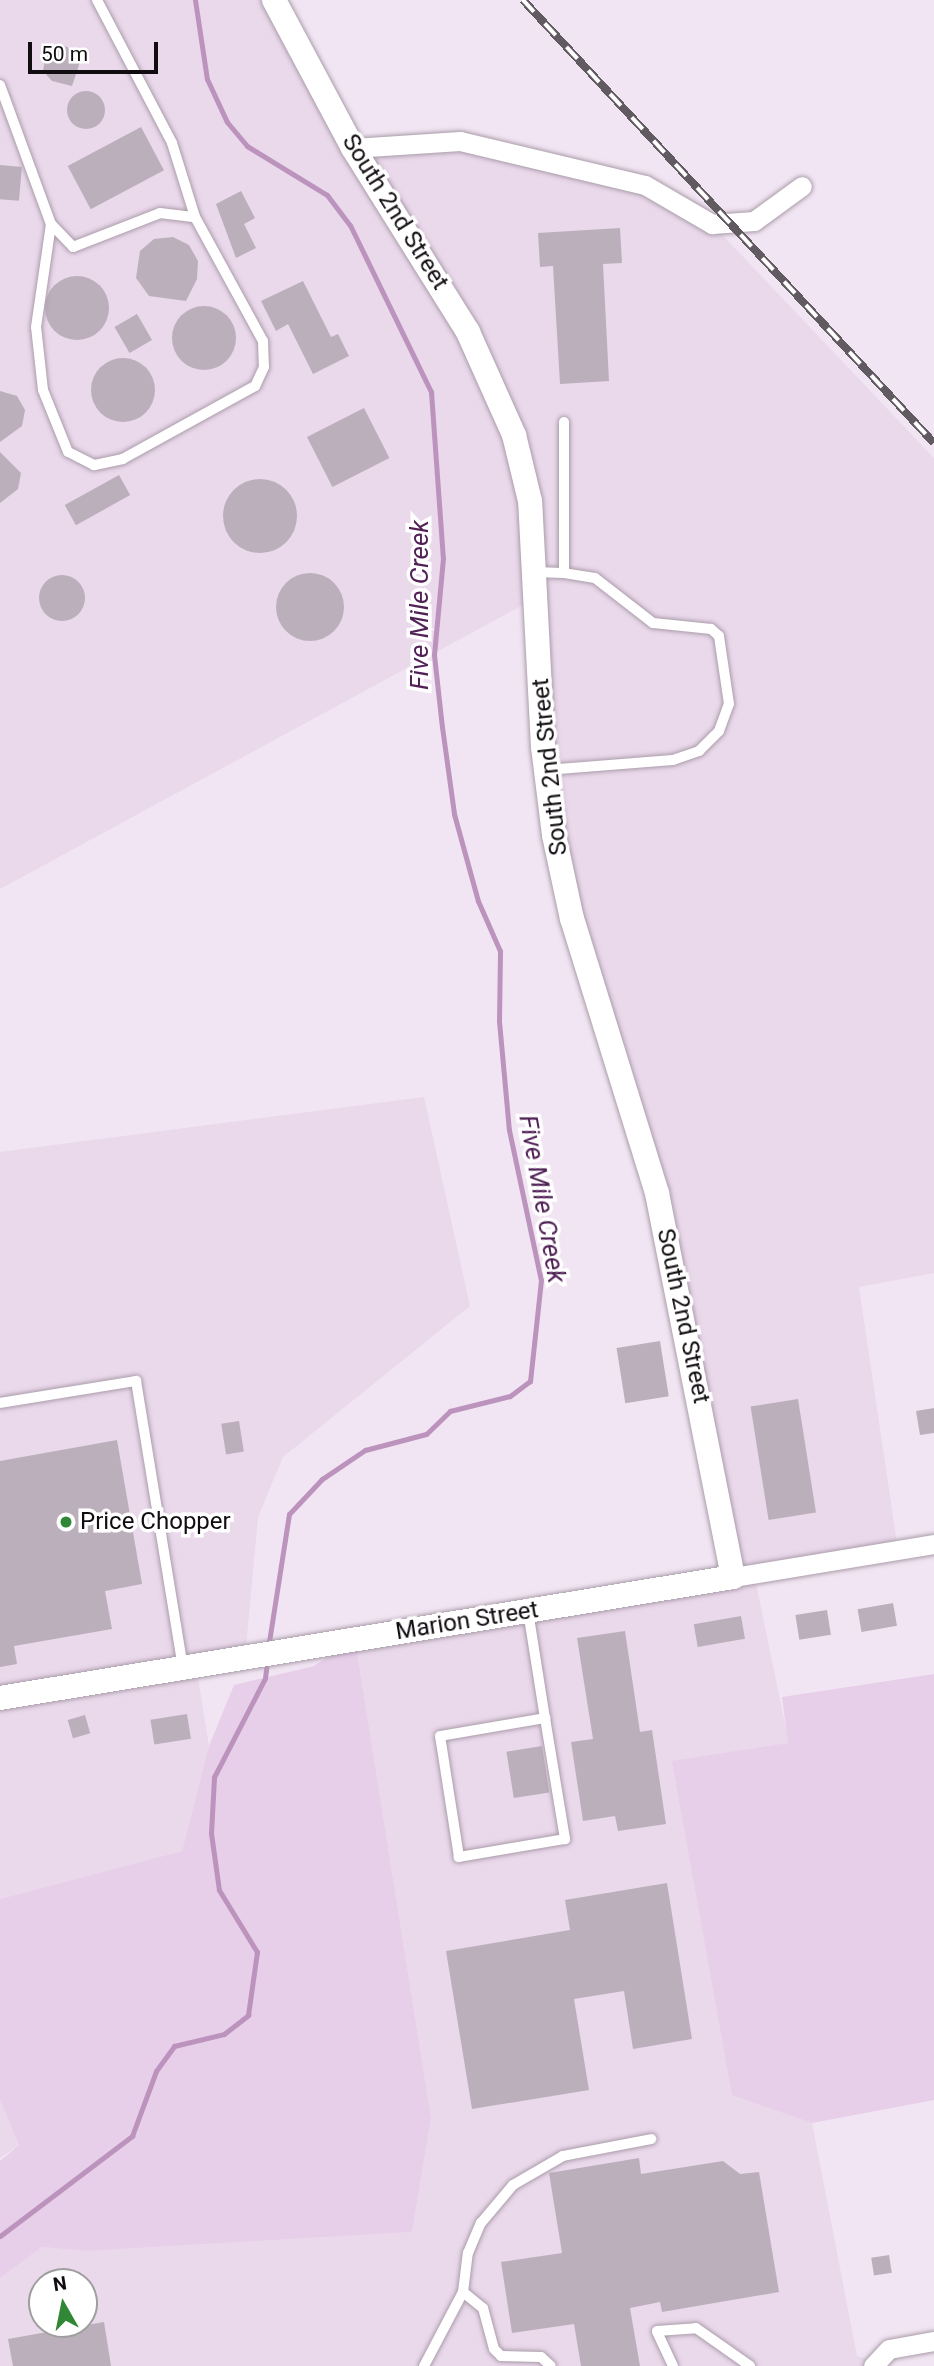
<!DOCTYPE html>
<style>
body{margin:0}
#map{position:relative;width:934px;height:2366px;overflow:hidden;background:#f2e5f3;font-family:Roboto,sans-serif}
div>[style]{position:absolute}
.built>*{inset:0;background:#ead8eb}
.green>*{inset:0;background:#e7cee9}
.stream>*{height:5px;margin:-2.5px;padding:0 2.5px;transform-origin:2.5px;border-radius:2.5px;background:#bb93bd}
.building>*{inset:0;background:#bcafbc;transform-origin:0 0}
.round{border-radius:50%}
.roads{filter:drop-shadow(0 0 2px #aa9daa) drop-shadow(0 0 2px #aa9daa)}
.service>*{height:10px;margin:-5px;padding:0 5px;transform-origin:5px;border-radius:5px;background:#fff}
.minor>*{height:19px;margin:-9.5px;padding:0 9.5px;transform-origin:9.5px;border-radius:9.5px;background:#fff}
.tertiary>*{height:24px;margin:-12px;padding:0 12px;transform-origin:12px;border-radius:12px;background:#fff}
.rail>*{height:8px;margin-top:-4px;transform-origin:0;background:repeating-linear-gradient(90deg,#fff 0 16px,#615a61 0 32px);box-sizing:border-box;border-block:2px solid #615a61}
.dots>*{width:19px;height:19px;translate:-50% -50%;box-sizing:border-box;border:4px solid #fff;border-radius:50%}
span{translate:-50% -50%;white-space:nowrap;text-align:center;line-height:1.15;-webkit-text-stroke:7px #fff;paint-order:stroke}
.street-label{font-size:24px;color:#100c10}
.poi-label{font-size:24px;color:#100c10}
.left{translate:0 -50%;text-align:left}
.water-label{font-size:26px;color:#512156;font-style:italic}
.north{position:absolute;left:28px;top:2268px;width:70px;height:70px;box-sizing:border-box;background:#fff;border:2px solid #9f9e9f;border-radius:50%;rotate:351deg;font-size:19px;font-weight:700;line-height:28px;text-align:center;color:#100c10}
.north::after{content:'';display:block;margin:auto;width:24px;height:32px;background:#308735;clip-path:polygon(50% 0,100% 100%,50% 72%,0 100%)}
.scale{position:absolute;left:28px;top:42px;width:130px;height:32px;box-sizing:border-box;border:4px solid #100c10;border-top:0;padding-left:9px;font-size:21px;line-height:24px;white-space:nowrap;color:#100c10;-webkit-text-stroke:5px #fff;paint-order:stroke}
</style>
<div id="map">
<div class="built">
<div style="clip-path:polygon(evenodd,0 0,272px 0,353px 148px,460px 141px,645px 185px,712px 224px,934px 458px,934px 1273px,859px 1287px,898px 1550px,754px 1574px,789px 1743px,673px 1762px,732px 2094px,812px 2123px,857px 2356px,874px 2361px,873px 2366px,0 2366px,0 2278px,42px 2247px,87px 2251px,412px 2232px,431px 2118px,355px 1639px,732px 1577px,693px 1357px,572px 919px,534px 599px,0 889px,0 0,42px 2282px,84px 2282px,84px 2324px,42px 2324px,42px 2282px)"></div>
<div style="clip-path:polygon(424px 1097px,470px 1306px,283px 1457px,258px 1517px,245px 1658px,196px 1666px,209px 1746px,182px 1851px,0 1899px,0 1152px)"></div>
<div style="clip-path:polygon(0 2100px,19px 2145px,0 2158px)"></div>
</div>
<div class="green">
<div style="clip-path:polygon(355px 1639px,431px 2118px,412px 2232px,87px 2251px,42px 2247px,0 2278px,0 2161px,19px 2145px,0 2100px,0 1899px,182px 1851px,209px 1746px,234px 1685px,314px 1666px)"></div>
<div style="clip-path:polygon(934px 1674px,934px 2100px,812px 2123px,732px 2095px,672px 1761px,788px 1743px,782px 1697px)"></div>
</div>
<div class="stream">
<div style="left:195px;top:0;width:80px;rotate:81.4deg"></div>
<div style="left:207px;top:79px;width:47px;rotate:65.1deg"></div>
<div style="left:227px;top:122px;width:31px;rotate:50deg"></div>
<div style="left:247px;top:146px;width:94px;rotate:31.5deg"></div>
<div style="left:327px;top:195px;width:38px;rotate:53deg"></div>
<div style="left:350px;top:225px;width:186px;rotate:64.1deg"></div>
<div style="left:431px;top:392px;width:166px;rotate:85.9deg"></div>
<div style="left:443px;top:558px;width:97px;rotate:95.3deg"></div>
<div style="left:434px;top:655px;width:72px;rotate:83.7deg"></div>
<div style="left:442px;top:727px;width:88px;rotate:82.1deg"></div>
<div style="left:454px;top:814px;width:90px;rotate:74.6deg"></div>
<div style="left:478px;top:901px;width:55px;rotate:66.3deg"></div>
<div style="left:500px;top:951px;width:70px;rotate:90.8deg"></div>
<div style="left:499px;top:1021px;width:109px;rotate:84.8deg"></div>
<div style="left:509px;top:1130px;width:153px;rotate:78deg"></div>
<div style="left:541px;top:1280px;width:102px;rotate:96.2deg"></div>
<div style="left:530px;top:1381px;width:25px;rotate:143deg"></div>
<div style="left:510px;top:1396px;width:62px;rotate:166deg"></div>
<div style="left:450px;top:1411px;width:33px;rotate:136deg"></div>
<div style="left:426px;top:1434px;width:63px;rotate:165.3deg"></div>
<div style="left:365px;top:1450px;width:52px;rotate:146deg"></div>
<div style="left:322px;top:1479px;width:48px;rotate:133.3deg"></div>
<div style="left:289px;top:1514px;width:136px;rotate:98.9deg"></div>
<div style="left:0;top:2236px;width:166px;rotate:-37.1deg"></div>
<div style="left:132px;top:2136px;width:69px;rotate:-69.7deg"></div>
<div style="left:156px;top:2071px;width:31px;rotate:-54deg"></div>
<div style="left:174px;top:2046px;width:51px;rotate:-13.5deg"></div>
<div style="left:224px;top:2034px;width:31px;rotate:-38deg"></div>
<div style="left:248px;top:2015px;width:64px;rotate:-81.9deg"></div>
<div style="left:257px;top:1952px;width:73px;rotate:-121.5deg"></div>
<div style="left:219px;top:1890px;width:58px;rotate:-98deg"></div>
<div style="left:211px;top:1833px;width:56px;rotate:-86.9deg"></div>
<div style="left:214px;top:1777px;width:111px;rotate:-62.7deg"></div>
<div style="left:265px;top:1678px;width:17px;rotate:-83deg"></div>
</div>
<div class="building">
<div style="clip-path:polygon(62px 45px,74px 50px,80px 62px,72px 86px,52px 81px,43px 71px,46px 53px)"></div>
<div class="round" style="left:67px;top:91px;width:38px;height:38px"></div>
<div style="left:141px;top:127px;width:49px;height:83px;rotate:62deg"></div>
<div style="left:0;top:165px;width:22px;height:34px;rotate:5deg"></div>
<div style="clip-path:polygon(241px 191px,255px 218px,244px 224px,256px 248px,236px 258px,216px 204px)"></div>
<div style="clip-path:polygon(620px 228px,622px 263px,603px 264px,609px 381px,560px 384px,553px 266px,540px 267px,538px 233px)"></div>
<div style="clip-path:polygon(173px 237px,189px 245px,198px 261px,197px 279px,186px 301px,149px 296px,136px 278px,140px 251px,154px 239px)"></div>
<div class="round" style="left:45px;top:276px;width:64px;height:64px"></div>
<div style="clip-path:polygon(303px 281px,331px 337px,338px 334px,349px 356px,313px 374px,288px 324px,276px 331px,261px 301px)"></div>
<div class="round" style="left:172px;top:306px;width:64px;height:64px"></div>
<div style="left:137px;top:314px;width:30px;height:26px;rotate:60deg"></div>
<div class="round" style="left:91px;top:358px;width:64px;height:64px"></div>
<div style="clip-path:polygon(0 391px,17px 396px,25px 410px,22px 426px,0 442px)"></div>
<div style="left:364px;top:408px;width:56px;height:64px;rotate:63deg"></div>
<div style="clip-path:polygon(0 452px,21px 473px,18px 489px,0 503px)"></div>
<div style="left:119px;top:475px;width:23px;height:62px;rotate:61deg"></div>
<div class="round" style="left:223px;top:479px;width:74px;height:74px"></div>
<div class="round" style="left:276px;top:573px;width:68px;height:68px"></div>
<div class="round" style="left:39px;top:575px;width:46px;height:46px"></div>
<div style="left:660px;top:1341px;width:56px;height:44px;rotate:81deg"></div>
<div style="left:798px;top:1399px;width:115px;height:48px;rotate:81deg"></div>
<div style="clip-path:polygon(934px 1408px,934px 1433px,920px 1435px,916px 1411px)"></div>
<div style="left:239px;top:1421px;width:31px;height:18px;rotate:81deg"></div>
<div style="clip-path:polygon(117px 1440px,142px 1584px,105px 1591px,112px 1629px,14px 1646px,17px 1664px,0 1667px,0 1461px)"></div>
<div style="left:893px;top:1603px;width:23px;height:36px;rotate:80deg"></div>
<div style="left:827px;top:1610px;width:25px;height:32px;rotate:81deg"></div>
<div style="left:741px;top:1616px;width:23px;height:48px;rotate:80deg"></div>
<div style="clip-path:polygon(625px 1631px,640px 1732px,652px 1730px,666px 1824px,618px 1831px,615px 1816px,583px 1821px,571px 1742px,593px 1739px,577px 1638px)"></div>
<div style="left:187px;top:1714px;width:25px;height:37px;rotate:81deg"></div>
<div style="left:85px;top:1715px;width:19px;height:18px;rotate:74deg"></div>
<div style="left:542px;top:1746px;width:47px;height:36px;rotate:81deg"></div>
<div style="clip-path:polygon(667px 1883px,692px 2039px,633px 2049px,624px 1991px,574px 1999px,589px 2090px,472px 2109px,446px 1951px,570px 1930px,565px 1900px)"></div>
<div style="clip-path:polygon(639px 2158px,641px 2174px,723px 2161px,740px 2174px,759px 2172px,779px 2292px,662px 2312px,660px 2302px,630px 2308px,640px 2366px,581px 2366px,574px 2324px,512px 2333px,501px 2262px,562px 2253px,549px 2173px)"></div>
<div style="left:889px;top:2255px;width:18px;height:18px;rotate:81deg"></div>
<div style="clip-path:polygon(104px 2322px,111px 2366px,13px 2366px,8px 2339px)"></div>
</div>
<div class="roads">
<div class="service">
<div style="left:97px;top:0;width:161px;rotate:62.3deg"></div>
<div style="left:172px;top:143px;width:77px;rotate:72.7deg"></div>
<div style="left:0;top:85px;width:148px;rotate:69.9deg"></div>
<div style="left:51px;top:224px;width:32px;rotate:46deg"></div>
<div style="left:73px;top:247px;width:93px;rotate:-21.3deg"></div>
<div style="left:160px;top:213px;width:35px;rotate:7deg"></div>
<div style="left:195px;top:217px;width:141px;rotate:61.3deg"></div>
<div style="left:263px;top:341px;width:26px;rotate:88deg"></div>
<div style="left:264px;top:367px;width:21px;rotate:115deg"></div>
<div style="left:255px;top:386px;width:151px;rotate:151.1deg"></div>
<div style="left:123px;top:459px;width:30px;rotate:168deg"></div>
<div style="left:94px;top:465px;width:29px;rotate:-153deg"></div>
<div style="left:68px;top:452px;width:67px;rotate:-112deg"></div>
<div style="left:43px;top:390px;width:63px;rotate:-96.3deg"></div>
<div style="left:36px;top:327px;width:104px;rotate:-81.7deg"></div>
<div style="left:534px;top:572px;width:30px;rotate:2deg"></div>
<div style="left:564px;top:573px;width:151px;rotate:-90deg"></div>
<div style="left:546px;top:770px;width:127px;rotate:-4.5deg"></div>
<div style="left:673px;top:760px;width:28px;rotate:-19deg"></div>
<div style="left:699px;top:751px;width:28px;rotate:-45deg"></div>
<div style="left:719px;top:731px;width:29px;rotate:-70deg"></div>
<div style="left:729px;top:704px;width:69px;rotate:-98.4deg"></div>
<div style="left:719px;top:636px;width:11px;rotate:-139deg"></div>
<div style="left:711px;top:629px;width:58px;rotate:-174.1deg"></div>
<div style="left:653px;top:623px;width:73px;rotate:-142.2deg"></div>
<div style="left:595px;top:578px;width:31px;rotate:-171deg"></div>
<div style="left:0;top:1403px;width:138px;rotate:-9.2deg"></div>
<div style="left:136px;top:1381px;width:290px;rotate:80.7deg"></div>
<div style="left:528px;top:1611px;width:108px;rotate:81deg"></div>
<div style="left:545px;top:1718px;width:123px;rotate:80.6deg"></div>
<div style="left:565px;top:1839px;width:108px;rotate:170.4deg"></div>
<div style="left:459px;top:1857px;width:122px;rotate:-98.9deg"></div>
<div style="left:440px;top:1736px;width:107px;rotate:-9.7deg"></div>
<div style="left:463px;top:2292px;width:26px;rotate:39deg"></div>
<div style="left:483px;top:2308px;width:42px;rotate:75deg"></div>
<div style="left:494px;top:2349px;width:10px;rotate:45deg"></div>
<div style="left:501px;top:2356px;width:40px;rotate:1.4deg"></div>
<div style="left:541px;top:2357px;width:13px;rotate:42deg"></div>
<div style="left:424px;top:2366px;width:84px;rotate:-62.2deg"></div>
<div style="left:463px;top:2292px;width:39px;rotate:-83deg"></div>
<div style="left:468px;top:2253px;width:33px;rotate:-67deg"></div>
<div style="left:481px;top:2223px;width:50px;rotate:-49.9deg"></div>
<div style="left:513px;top:2185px;width:58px;rotate:-30.1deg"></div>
<div style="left:563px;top:2156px;width:90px;rotate:-10.9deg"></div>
<div style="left:673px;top:2366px;width:38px;rotate:-115deg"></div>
<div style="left:657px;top:2331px;width:39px;rotate:-4deg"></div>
<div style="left:696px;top:2328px;width:66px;rotate:35.1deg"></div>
</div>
<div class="minor">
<div style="left:353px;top:148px;width:107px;rotate:-3.7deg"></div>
<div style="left:460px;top:141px;width:190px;rotate:13.4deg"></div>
<div style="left:645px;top:185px;width:78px;rotate:30.2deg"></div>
<div style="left:712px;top:224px;width:42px;rotate:-4.1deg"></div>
<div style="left:754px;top:221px;width:59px;rotate:-36.1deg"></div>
<div style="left:733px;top:1577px;width:204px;rotate:-9.3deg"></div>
<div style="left:873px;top:2366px;width:23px;rotate:-47deg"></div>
<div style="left:889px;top:2349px;width:46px;rotate:-10.1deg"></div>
</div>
<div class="tertiary">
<div style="left:0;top:1698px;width:743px;rotate:-9.37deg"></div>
<div style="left:733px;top:1577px;width:391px;rotate:-101.2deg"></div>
<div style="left:657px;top:1193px;width:287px;rotate:-107.2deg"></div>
<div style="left:572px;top:919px;width:86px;rotate:-102.1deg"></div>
<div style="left:554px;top:835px;width:89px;rotate:-97.1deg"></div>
<div style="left:543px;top:747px;width:246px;rotate:-93deg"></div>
<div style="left:530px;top:501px;width:68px;rotate:-103.6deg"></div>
<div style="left:514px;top:435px;width:113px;rotate:-114.1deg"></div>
<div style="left:468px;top:332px;width:217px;rotate:-122deg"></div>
<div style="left:353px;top:148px;width:168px;rotate:-118.1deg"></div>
</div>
</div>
<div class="rail">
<div style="left:523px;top:0;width:604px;rotate:47.15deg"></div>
</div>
<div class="dots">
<div style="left:66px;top:1522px;background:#308735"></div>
</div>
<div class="street-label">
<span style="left:395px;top:212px;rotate:58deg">South 2nd Street</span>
<span style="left:550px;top:767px;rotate:-96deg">South 2nd Street</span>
<span style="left:683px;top:1316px;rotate:78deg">South 2nd Street</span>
<span style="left:467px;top:1621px;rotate:-9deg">Marion Street</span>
</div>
<div class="poi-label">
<span class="left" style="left:80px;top:1522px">Price Chopper</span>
</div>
<div class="water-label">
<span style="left:420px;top:605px;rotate:-90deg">Five Mile Creek</span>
<span style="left:542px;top:1199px;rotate:80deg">Five Mile Creek</span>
</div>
<div class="north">N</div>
<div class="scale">50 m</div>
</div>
